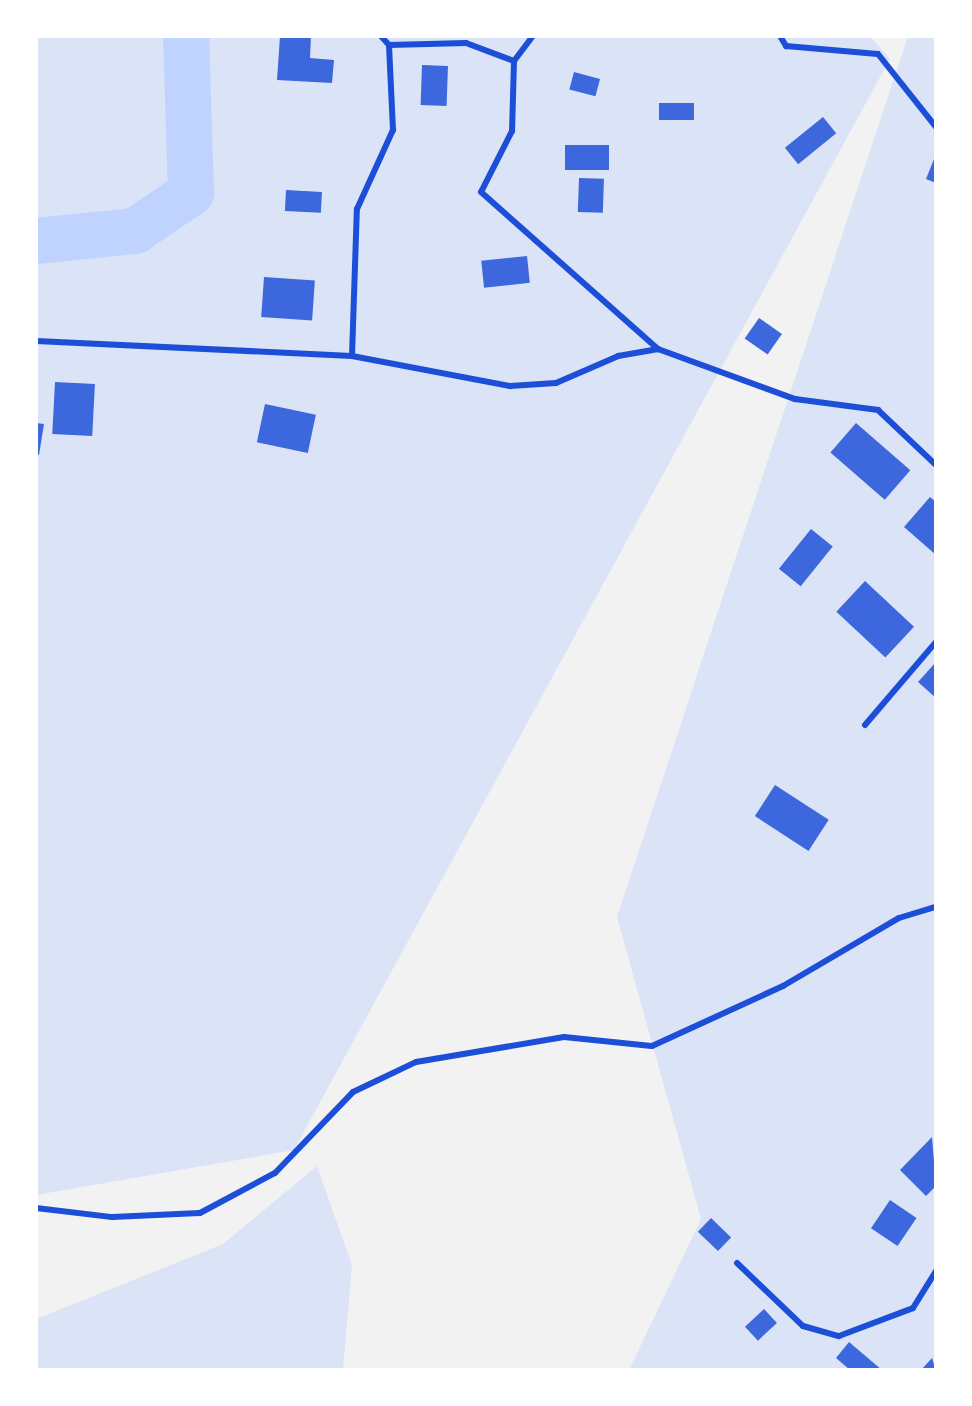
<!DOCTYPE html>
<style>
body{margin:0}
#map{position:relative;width:972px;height:1406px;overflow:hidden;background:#f2f2f2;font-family:"Sofia Sans Condensed",sans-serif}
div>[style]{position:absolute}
.green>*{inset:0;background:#dbe4f7}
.river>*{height:46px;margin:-23px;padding:0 23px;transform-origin:23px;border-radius:23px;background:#bfd3fe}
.building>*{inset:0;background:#3d67dc;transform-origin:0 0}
.service>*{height:6px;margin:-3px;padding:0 3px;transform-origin:3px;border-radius:3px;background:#1d4ed8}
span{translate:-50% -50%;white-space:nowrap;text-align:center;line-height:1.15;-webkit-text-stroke:6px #fff;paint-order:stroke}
.frame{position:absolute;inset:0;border:38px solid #fff;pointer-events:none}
</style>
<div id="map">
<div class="green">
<div style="clip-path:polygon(36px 36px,870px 36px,890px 59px,294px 1150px,36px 1195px)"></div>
<div style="clip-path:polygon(908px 36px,936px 36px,936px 1370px,629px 1370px,701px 1219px,617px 917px)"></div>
<div style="clip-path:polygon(317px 1166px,352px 1265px,343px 1370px,36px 1370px,36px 1319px,223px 1244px)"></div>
</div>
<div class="river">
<div style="left:36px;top:241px;width:100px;rotate:-5.8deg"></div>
<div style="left:135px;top:231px;width:68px;rotate:-34.2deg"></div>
<div style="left:191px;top:193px;width:157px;rotate:-91.8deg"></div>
</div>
<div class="building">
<div style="clip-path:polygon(280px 36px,311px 36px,310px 58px,334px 60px,332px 83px,277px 80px)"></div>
<div style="left:422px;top:65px;width:26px;height:40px;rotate:2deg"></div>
<div style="left:574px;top:72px;width:27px;height:18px;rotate:15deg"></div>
<div style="left:694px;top:103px;width:17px;height:35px;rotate:90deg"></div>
<div style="left:823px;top:117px;width:21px;height:49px;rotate:51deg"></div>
<div style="left:565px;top:145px;width:44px;height:25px"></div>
<div style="clip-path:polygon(936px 154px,936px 183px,926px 179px)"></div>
<div style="left:579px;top:178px;width:25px;height:34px;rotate:2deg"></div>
<div style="left:286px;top:190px;width:36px;height:21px;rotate:3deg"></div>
<div style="left:527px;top:256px;width:27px;height:46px;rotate:84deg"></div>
<div style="left:264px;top:277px;width:51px;height:40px;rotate:4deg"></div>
<div style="left:759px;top:318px;width:28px;height:25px;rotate:35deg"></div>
<div style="left:55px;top:382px;width:40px;height:52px;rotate:3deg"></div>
<div style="left:265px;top:404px;width:52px;height:39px;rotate:12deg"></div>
<div style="clip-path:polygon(36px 423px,44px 424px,39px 455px,36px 454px)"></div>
<div style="left:856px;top:423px;width:72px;height:39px;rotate:41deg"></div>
<div style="clip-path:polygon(930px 497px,936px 502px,936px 555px,904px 527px)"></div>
<div style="left:811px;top:529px;width:28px;height:51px;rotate:39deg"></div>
<div style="left:865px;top:581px;width:67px;height:42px;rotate:43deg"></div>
<div style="clip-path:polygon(936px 662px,936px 698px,918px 682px)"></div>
<div style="left:775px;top:785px;width:64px;height:37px;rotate:33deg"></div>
<div style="clip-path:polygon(932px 1137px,936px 1186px,926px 1196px,900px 1170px)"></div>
<div style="left:890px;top:1200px;width:32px;height:34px;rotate:34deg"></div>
<div style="left:711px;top:1218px;width:28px;height:19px;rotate:44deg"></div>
<div style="left:764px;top:1309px;width:19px;height:26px;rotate:47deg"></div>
<div style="clip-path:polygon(849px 1342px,882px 1370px,850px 1370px,836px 1358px)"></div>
<div style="clip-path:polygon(932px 1358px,936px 1370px,921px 1370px)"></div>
</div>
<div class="service">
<div style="left:780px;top:36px;width:12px;rotate:59deg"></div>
<div style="left:786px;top:46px;width:92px;rotate:5deg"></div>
<div style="left:878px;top:54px;width:93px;rotate:51.5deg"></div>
<div style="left:389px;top:45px;width:77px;rotate:-1.5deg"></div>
<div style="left:466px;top:43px;width:51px;rotate:20.6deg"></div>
<div style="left:514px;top:61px;width:31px;rotate:-53deg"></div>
<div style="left:514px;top:61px;width:70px;rotate:91.6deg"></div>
<div style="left:512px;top:131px;width:68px;rotate:116.9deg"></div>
<div style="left:481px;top:192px;width:237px;rotate:41.6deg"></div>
<div style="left:36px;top:341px;width:316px;rotate:2.7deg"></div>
<div style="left:352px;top:356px;width:161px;rotate:10.8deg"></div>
<div style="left:510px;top:386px;width:46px;rotate:-3.7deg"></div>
<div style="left:556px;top:383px;width:68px;rotate:-23.5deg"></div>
<div style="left:618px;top:356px;width:41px;rotate:-9.9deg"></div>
<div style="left:658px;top:349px;width:146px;rotate:20.1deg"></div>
<div style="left:795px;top:399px;width:84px;rotate:7.5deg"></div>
<div style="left:878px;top:410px;width:80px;rotate:43.5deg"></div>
<div style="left:352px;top:356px;width:147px;rotate:-88.1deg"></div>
<div style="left:357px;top:209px;width:87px;rotate:-65.5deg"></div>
<div style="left:393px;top:130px;width:85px;rotate:-92.7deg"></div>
<div style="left:389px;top:45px;width:12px;rotate:-132deg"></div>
<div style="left:865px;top:725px;width:109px;rotate:-49.5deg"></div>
<div style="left:36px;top:1208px;width:77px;rotate:6.8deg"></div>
<div style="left:112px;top:1217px;width:88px;rotate:-2.6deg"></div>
<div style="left:200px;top:1213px;width:85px;rotate:-28.1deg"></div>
<div style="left:275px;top:1173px;width:112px;rotate:-46.1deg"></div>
<div style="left:353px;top:1092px;width:70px;rotate:-25.5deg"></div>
<div style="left:416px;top:1062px;width:150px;rotate:-9.6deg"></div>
<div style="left:564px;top:1037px;width:88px;rotate:5.8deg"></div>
<div style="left:652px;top:1046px;width:144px;rotate:-24.6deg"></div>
<div style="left:783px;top:986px;width:134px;rotate:-30.4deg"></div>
<div style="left:899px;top:918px;width:39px;rotate:-17deg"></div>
<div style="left:737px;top:1263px;width:91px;rotate:43.7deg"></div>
<div style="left:803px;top:1326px;width:37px;rotate:16deg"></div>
<div style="left:839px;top:1336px;width:79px;rotate:-20.7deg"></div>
<div style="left:913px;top:1308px;width:44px;rotate:-58.1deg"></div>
</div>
<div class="frame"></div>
</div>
